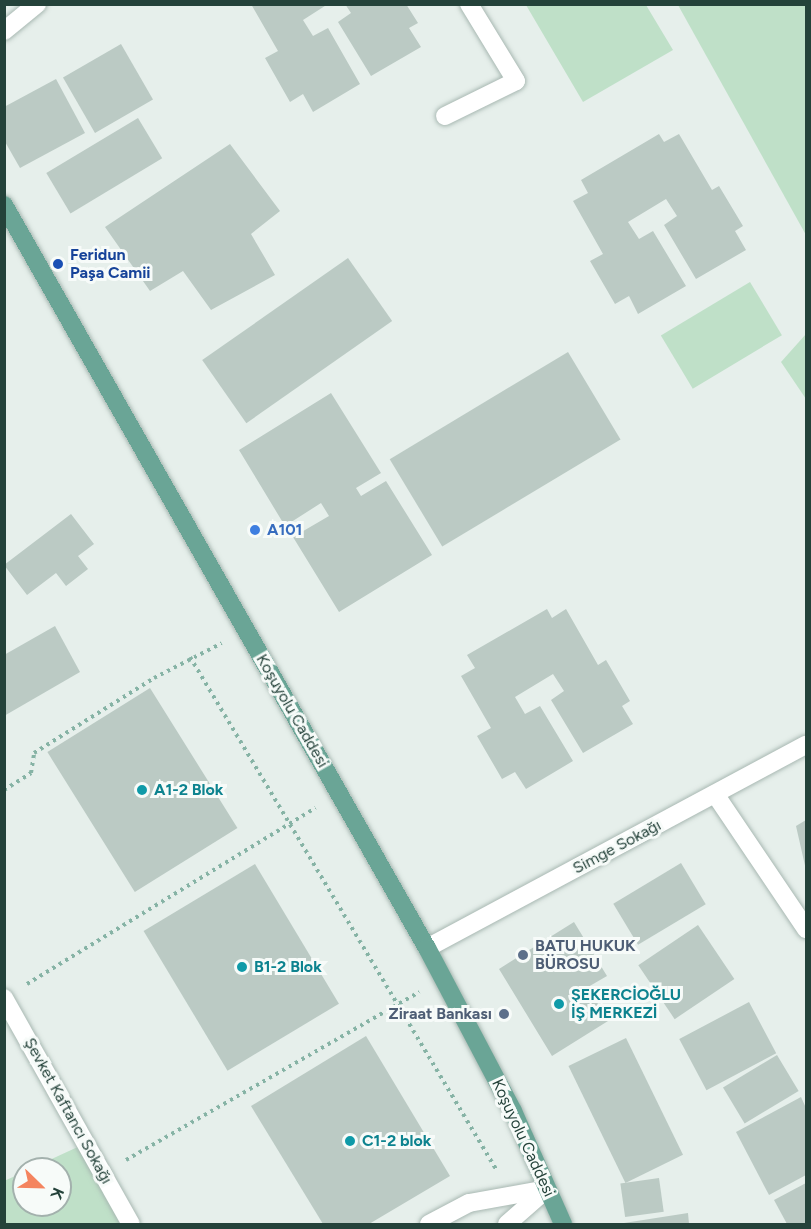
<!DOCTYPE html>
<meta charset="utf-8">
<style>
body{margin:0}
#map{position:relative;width:811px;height:1229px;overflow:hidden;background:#e6efeb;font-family:Figtree,sans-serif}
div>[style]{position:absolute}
.green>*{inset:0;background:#bfe0c8;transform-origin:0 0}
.building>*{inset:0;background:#bbcac4;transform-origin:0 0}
.path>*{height:4px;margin-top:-2px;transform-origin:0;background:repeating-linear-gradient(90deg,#86b3a5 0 3px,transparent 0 7.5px)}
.roads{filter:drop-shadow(0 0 2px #a8b8b2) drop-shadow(0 0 2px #a8b8b2)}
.minor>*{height:18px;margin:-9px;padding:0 9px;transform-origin:9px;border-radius:9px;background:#fff}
.major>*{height:18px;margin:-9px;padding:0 9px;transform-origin:9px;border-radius:9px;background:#6aa596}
.dots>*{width:16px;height:16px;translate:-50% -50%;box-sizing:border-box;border:3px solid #f7fbf9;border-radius:50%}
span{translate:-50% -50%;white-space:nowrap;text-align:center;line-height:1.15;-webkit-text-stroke:6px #f7fbf9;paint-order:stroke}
.transit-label{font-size:16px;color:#164399;font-weight:700}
.left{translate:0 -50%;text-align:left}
.shop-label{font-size:16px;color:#366cbe;font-weight:700}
.street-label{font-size:16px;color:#24423a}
.culture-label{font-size:16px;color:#0d838f;font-weight:700}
.service-label{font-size:16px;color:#4e5e75;font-weight:700}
.right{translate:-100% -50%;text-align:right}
.frame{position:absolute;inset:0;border:6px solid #24423a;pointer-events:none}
.north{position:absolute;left:12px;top:1157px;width:60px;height:60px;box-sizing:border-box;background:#f7fbf9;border:2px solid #a3b1ad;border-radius:50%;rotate:113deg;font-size:16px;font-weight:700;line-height:24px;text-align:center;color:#24423a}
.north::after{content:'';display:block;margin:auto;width:21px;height:27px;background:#f4845f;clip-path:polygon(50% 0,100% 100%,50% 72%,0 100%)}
</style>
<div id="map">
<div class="green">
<div style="clip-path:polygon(526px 5px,646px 5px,673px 50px,583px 102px)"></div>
<div style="clip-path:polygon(678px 5px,806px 5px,806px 235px)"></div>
<div style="left:750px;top:282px;width:62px;height:104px;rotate:59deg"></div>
<div style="clip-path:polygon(806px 334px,806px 399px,781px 362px)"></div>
<div style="clip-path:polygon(82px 1145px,120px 1224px,5px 1224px,4px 1181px,24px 1172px,24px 1205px,60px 1205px,60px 1169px,30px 1169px)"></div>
</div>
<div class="building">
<div style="clip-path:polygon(251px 4px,328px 4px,303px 20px,313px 36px,328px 28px,360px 84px,313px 112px,303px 94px,290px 102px,265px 58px,278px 51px)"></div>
<div style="clip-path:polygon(345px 4px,406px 4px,418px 23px,409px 28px,421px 47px,371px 76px,338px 22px,351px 13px)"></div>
<div style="left:121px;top:44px;width:64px;height:67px;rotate:60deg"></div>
<div style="clip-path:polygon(56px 79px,85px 133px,20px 168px,4px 140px,4px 107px)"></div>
<div style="left:138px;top:118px;width:47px;height:107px;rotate:59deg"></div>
<div style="clip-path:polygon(659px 134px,664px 142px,679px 134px,712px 190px,719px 186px,743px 226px,735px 231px,746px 250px,696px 279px,664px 225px,677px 216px,666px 199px,628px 222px,639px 239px,653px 231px,686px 286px,638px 314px,629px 296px,615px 304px,590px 261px,603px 254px,573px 201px,588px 193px,581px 180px)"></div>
<div style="clip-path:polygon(230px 144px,280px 211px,251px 234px,275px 275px,211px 310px,183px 271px,150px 291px,105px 227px)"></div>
<div style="left:348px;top:258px;width:77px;height:178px;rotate:55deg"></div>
<div style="left:568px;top:352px;width:102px;height:208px;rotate:59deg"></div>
<div style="clip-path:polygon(331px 393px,381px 473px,356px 488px,361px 496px,386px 481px,432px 555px,339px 612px,293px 537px,329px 516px,321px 503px,285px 526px,239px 450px)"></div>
<div style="clip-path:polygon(71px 514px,94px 544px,78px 556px,88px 569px,66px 586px,56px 573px,27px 595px,4px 565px)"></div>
<div style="clip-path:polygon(547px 609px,552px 618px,566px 609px,598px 665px,606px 660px,630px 701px,622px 706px,633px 724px,583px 753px,551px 700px,564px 691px,553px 674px,515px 697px,525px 714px,540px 706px,573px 761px,526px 789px,515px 772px,502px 779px,477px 736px,491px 728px,461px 676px,475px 668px,467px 655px)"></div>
<div style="clip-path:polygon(55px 626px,80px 672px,4px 716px,4px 655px)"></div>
<div style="left:150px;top:688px;width:165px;height:121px;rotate:58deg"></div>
<div style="clip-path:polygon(806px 820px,806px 870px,796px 826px)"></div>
<div style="left:681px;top:863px;width:48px;height:79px;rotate:59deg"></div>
<div style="left:255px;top:864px;width:163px;height:130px;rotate:59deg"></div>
<div style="clip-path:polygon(574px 922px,607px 976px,588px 987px,608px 1021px,552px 1056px,499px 969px)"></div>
<div style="left:698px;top:925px;width:65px;height:72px;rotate:56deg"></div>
<div style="left:749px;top:1002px;width:58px;height:79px;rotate:62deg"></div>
<div style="clip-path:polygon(366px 1036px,450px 1176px,369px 1224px,323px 1224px,251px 1106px)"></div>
<div style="left:626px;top:1038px;width:130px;height:64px;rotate:64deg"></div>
<div style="left:777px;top:1055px;width:42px;height:63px;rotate:59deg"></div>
<div style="clip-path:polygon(801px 1097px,806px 1108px,806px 1175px,769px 1195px,736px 1132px)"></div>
<div style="left:659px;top:1178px;width:34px;height:39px;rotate:82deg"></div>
<div style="clip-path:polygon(806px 1183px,806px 1224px,787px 1224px,774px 1200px)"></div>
<div style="clip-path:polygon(688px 1213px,689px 1224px,624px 1224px,624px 1223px)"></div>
</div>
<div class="path">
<div style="left:190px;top:657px;width:596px;rotate:59.14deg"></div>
<div style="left:4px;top:790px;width:32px;rotate:-32deg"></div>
<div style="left:31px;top:773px;width:20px;rotate:-81deg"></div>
<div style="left:34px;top:753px;width:142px;rotate:-32deg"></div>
<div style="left:154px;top:678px;width:76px;rotate:-27.2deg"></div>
<div style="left:27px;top:984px;width:338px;rotate:-31.4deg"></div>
<div style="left:126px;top:1160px;width:338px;rotate:-29.8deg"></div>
</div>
<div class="roads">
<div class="minor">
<div style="left:4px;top:31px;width:43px;rotate:-39.3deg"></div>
<div style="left:445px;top:116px;width:79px;rotate:-26.2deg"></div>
<div style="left:516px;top:81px;width:90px;rotate:-121.4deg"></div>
<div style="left:715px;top:794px;width:163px;rotate:56deg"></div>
<div style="left:427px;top:948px;width:430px;rotate:-28.2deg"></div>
<div style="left:4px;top:998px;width:259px;rotate:60.7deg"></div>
<div style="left:429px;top:1224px;width:45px;rotate:-27.7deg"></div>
<div style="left:469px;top:1203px;width:79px;rotate:-10.2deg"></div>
<div style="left:507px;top:1224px;width:53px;rotate:-41.2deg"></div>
</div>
<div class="major">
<div style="left:4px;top:205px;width:855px;rotate:60.35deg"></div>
<div style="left:427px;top:948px;width:184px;rotate:62.2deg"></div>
<div style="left:513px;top:1111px;width:124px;rotate:66.1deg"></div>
</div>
</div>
<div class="dots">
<div style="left:58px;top:264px;background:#1a4fb4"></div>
<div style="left:255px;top:530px;background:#3f7fe0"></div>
<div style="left:142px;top:790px;background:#0f9aa8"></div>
<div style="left:523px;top:955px;background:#5c6f8a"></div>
<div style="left:242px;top:967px;background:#0f9aa8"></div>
<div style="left:559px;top:1004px;background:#0f9aa8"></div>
<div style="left:504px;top:1014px;background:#5c6f8a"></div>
<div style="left:350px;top:1141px;background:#0f9aa8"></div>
</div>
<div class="transit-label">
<span class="left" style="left:70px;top:264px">Feridun<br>Paşa Camii</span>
</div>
<div class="shop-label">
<span class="left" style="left:267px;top:530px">A101</span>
</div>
<div class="street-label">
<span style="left:292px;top:711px;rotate:60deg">Koşuyolu Caddesi</span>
<span style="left:617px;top:847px;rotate:-28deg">Simge Sokağı</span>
<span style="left:68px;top:1111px;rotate:61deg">Şevket Kaftancı Sokağı</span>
<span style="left:523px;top:1138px;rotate:65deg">Koşuyolu Caddesi</span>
</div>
<div class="culture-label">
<span class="left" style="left:154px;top:790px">A1-2 Blok</span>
<span class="left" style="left:254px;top:967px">B1-2 Blok</span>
<span class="left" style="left:571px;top:1004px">ŞEKERCİOĞLU<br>İŞ MERKEZİ</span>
<span class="left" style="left:362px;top:1141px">C1-2 blok</span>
</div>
<div class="service-label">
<span class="left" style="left:535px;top:955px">BATU HUKUK<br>BÜROSU</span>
<span class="right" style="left:492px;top:1014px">Ziraat Bankası</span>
</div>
<div class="frame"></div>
<div class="north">K</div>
</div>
